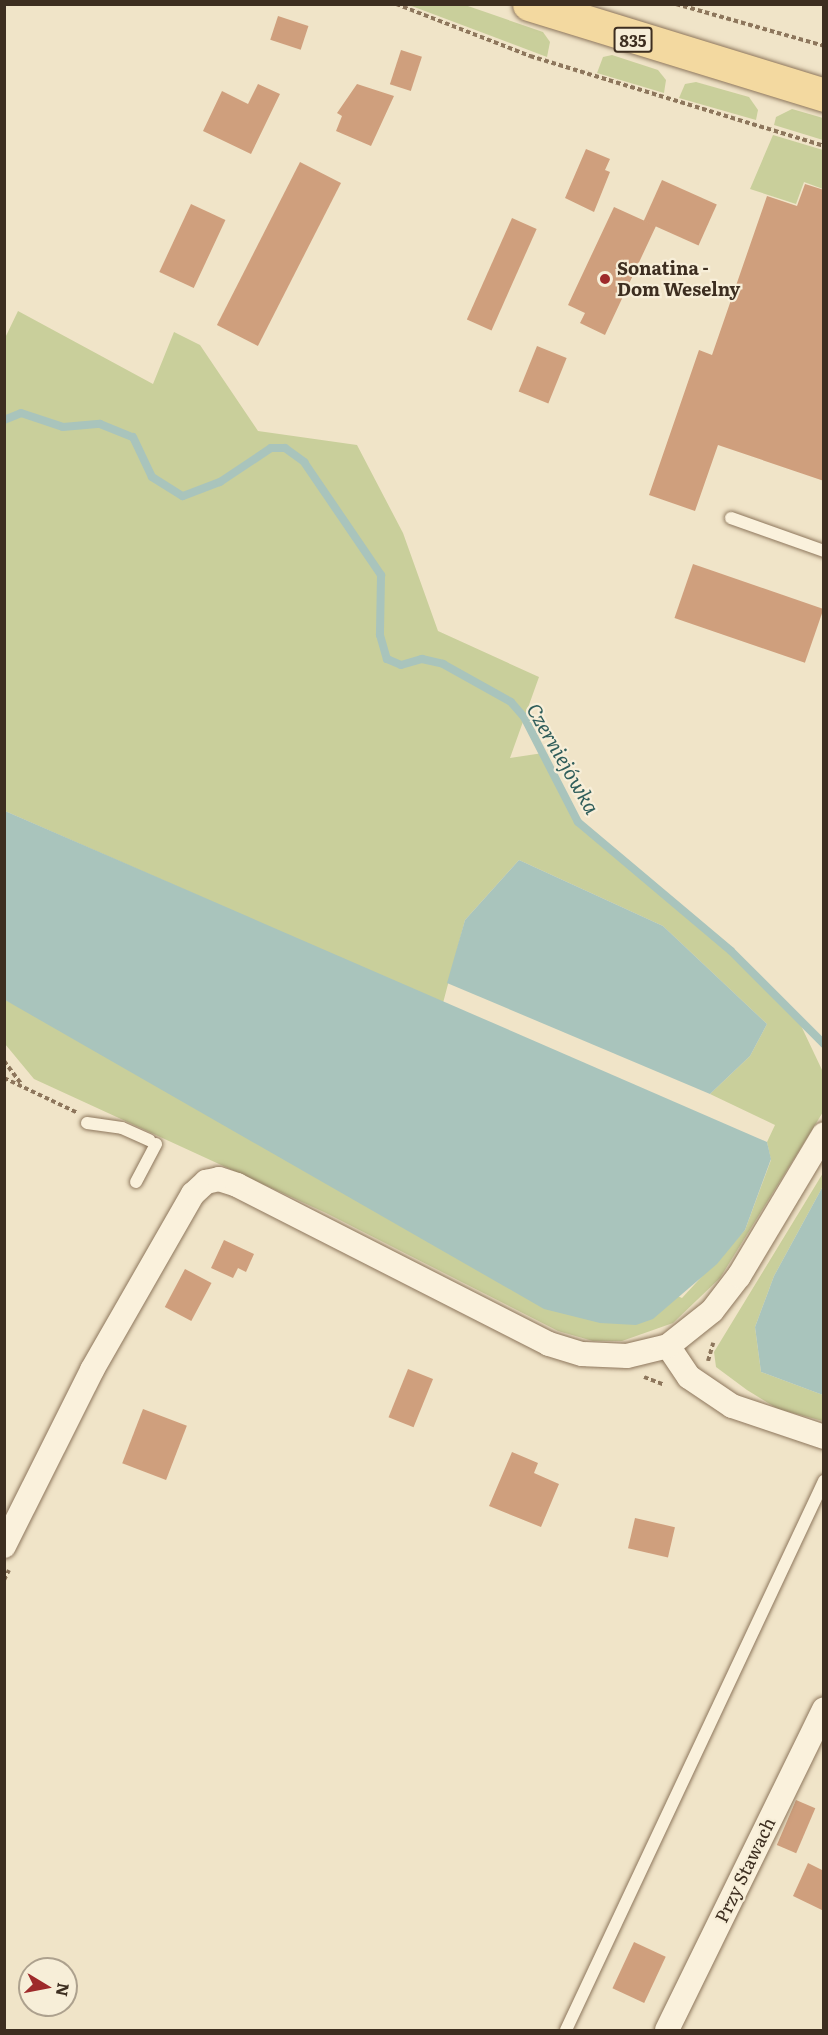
<!DOCTYPE html>
<meta charset="utf-8">
<style>
body{margin:0}
#map{position:relative;width:828px;height:2035px;overflow:hidden;background:#f0e4c8;font-family:Literata,serif}
div>[style]{position:absolute}
.green>*{inset:0;background:#c9cf9b}
.water>*{inset:0;background:#a9c4bc}
.stream>*{height:8px;margin:-4px;padding:0 4px;transform-origin:4px;border-radius:4px;background:#a9c4bc}
.building>*{inset:0;background:#cf9f7d;transform-origin:0 0}
.path>*{height:4px;margin-top:-2px;transform-origin:0;background:repeating-linear-gradient(90deg,#8d765c 0 4.5px,transparent 0 7.5px)}
.roads{filter:drop-shadow(0 0 2px #8d765c) drop-shadow(0 0 2px #8d765c)}
.lane>*{height:12px;margin:-6px;padding:0 6px;transform-origin:6px;border-radius:6px;background:#faf1dc}
.street>*{height:24px;margin:-12px;padding:0 12px;transform-origin:12px;border-radius:12px;background:#faf1dc}
.primary>*{height:33px;margin:-16.5px;padding:0 16.5px;transform-origin:16.5px;border-radius:16.5px;background:#f3d9a0}
.dots>*{width:16px;height:16px;translate:-50% -50%;box-sizing:border-box;border:3px solid #f7eed8;border-radius:50%}
span{translate:-50% -50%;white-space:nowrap;text-align:center;line-height:1.15;-webkit-text-stroke:4.5px #f7eed8;paint-order:stroke}
.shield-label span{padding:2px 4px;background:#f7eed8;border:2px solid;border-radius:4px;-webkit-text-stroke-width:0}
.shield-label{font-size:16px;color:#3d2e20;font-weight:700}
.poi-label{font-size:18px;color:#3d2e20;font-weight:700}
.left{translate:0 -50%;text-align:left}
.street-label{font-size:18px;color:#3d2e20}
.water-label{font-size:20px;color:#2f5d5a;font-style:italic}
.frame{position:absolute;inset:0;border:6px solid #3d2e20;pointer-events:none}
.north{position:absolute;left:18px;top:1957px;width:60px;height:60px;box-sizing:border-box;background:#f7eed8;border:2px solid #ada18e;border-radius:50%;rotate:100deg;font-size:16px;font-weight:700;line-height:24px;text-align:center;color:#3d2e20}
.north::after{content:'';display:block;margin:auto;width:21px;height:27px;background:#9e2a2b;clip-path:polygon(50% 0,100% 100%,50% 72%,0 100%)}
</style>
<div id="map">
<div class="green">
<div style="clip-path:polygon(409px 5px,465px 5px,543px 32px,550px 42px,547px 57px)"></div>
<div style="clip-path:polygon(612px 55px,658px 70px,666px 80px,664px 93px,597px 73px,603px 57px)"></div>
<div style="clip-path:polygon(696px 82px,749px 97px,758px 110px,756px 120px,679px 98px,685px 84px)"></div>
<div style="clip-path:polygon(792px 109px,823px 118px,823px 140px,774px 125px,776px 117px)"></div>
<div style="clip-path:polygon(773px 135px,823px 150px,823px 189px,804px 182px,796px 204px,750px 189px)"></div>
<div style="clip-path:polygon(18px 311px,153px 384px,174px 332px,200px 345px,258px 431px,357px 445px,403px 533px,438px 631px,539px 677px,510px 758px,543px 753px,578px 822px,660px 888px,795px 1013px,823px 1072px,823px 1112px,720px 1278px,673px 1323px,622px 1341px,593px 1341px,558px 1331px,326px 1213px,34px 1079px,5px 1044px,5px 1000px,682px 1298px,745px 1230px,771px 1160px,767px 1142px,775px 1125px,710px 1094px,750px 1056px,767px 1024px,663px 926px,519px 860px,465px 920px,443px 1003px,5px 811px,5px 338px)"></div>
<div style="clip-path:polygon(823px 1173px,823px 1186px,774px 1276px,755px 1327px,761px 1372px,823px 1395px,823px 1421px,778px 1409px,747px 1390px,716px 1367px,714px 1352px)"></div>
</div>
<div class="water">
<div style="clip-path:polygon(5px 811px,767px 1142px,771px 1159px,745px 1230px,717px 1264px,653px 1319px,636px 1325px,600px 1323px,544px 1309px,5px 1000px)"></div>
<div style="clip-path:polygon(519px 860px,663px 926px,767px 1024px,750px 1056px,710px 1094px,447px 983px,465px 920px)"></div>
<div style="clip-path:polygon(823px 1186px,823px 1395px,761px 1372px,755px 1327px,774px 1276px)"></div>
</div>
<div class="stream">
<div style="left:4px;top:420px;width:18px;rotate:-22deg"></div>
<div style="left:21px;top:413px;width:44px;rotate:18.4deg"></div>
<div style="left:63px;top:427px;width:37px;rotate:-5deg"></div>
<div style="left:100px;top:424px;width:35px;rotate:22deg"></div>
<div style="left:133px;top:437px;width:44px;rotate:64.6deg"></div>
<div style="left:152px;top:477px;width:36px;rotate:32deg"></div>
<div style="left:183px;top:496px;width:40px;rotate:-21deg"></div>
<div style="left:220px;top:482px;width:61px;rotate:-33.7deg"></div>
<div style="left:271px;top:448px;width:14px"></div>
<div style="left:285px;top:448px;width:24px;rotate:36deg"></div>
<div style="left:304px;top:462px;width:137px;rotate:55.7deg"></div>
<div style="left:381px;top:575px;width:60px;rotate:91deg"></div>
<div style="left:380px;top:635px;width:25px;rotate:74deg"></div>
<div style="left:387px;top:659px;width:15px;rotate:23deg"></div>
<div style="left:401px;top:665px;width:22px;rotate:-16deg"></div>
<div style="left:422px;top:659px;width:22px;rotate:13deg"></div>
<div style="left:443px;top:664px;width:78px;rotate:29.2deg"></div>
<div style="left:511px;top:702px;width:20px;rotate:49deg"></div>
<div style="left:524px;top:717px;width:118px;rotate:62.8deg"></div>
<div style="left:578px;top:822px;width:200px;rotate:40.1deg"></div>
<div style="left:731px;top:951px;width:132px;rotate:45deg"></div>
</div>
<div class="building">
<div style="left:278px;top:16px;width:32px;height:25px;rotate:18deg"></div>
<div style="left:401px;top:50px;width:22px;height:36px;rotate:18deg"></div>
<div style="clip-path:polygon(258px 84px,280px 94px,251px 154px,203px 131px,222px 91px,248px 104px)"></div>
<div style="clip-path:polygon(357px 84px,394px 96px,371px 146px,336px 131px,342px 116px,337px 113px)"></div>
<div style="clip-path:polygon(586px 149px,610px 159px,605px 170px,610px 172px,594px 212px,565px 198px)"></div>
<div style="left:300px;top:162px;width:46px;height:183px;rotate:27deg"></div>
<div style="left:662px;top:180px;width:60px;height:45px;rotate:24deg"></div>
<div style="clip-path:polygon(805px 184px,824px 190px,824px 481px,718px 445px,695px 511px,649px 495px,699px 350px,712px 355px,767px 196px,797px 206px)"></div>
<div style="left:191px;top:204px;width:38px;height:75px;rotate:25deg"></div>
<div style="clip-path:polygon(614px 207px,656px 226px,605px 335px,580px 323px,585px 313px,568px 305px)"></div>
<div style="left:512px;top:218px;width:27px;height:111px;rotate:24deg"></div>
<div style="left:537px;top:346px;width:32px;height:49px;rotate:22deg"></div>
<div style="left:693px;top:564px;width:138px;height:57px;rotate:19deg"></div>
<div style="clip-path:polygon(224px 1240px,254px 1254px,246px 1272px,238px 1268px,233px 1278px,211px 1268px)"></div>
<div style="left:185px;top:1269px;width:30px;height:43px;rotate:28deg"></div>
<div style="left:408px;top:1369px;width:27px;height:52px;rotate:22deg"></div>
<div style="left:143px;top:1409px;width:47px;height:58px;rotate:21deg"></div>
<div style="clip-path:polygon(512px 1452px,538px 1463px,534px 1473px,559px 1484px,541px 1527px,489px 1506px)"></div>
<div style="left:635px;top:1518px;width:41px;height:31px;rotate:13deg"></div>
<div style="left:796px;top:1800px;width:21px;height:49px;rotate:23deg"></div>
<div style="clip-path:polygon(808px 1863px,824px 1871px,824px 1911px,793px 1896px)"></div>
<div style="left:634px;top:1942px;width:35px;height:51px;rotate:25deg"></div>
</div>
<div class="path">
<div style="left:396px;top:4px;width:144px;rotate:21.2deg"></div>
<div style="left:530px;top:56px;width:307px;rotate:17deg"></div>
<div style="left:676px;top:4px;width:154px;rotate:15.8deg"></div>
<div style="left:4px;top:1061px;width:30px;rotate:53deg"></div>
<div style="left:4px;top:1078px;width:80px;rotate:25.3deg"></div>
<div style="left:708px;top:1361px;width:19px;rotate:-74deg"></div>
<div style="left:644px;top:1377px;width:22px;rotate:21deg"></div>
<div style="left:4px;top:1580px;width:11px;rotate:-63deg"></div>
</div>
<div class="roads">
<div class="lane">
<div style="left:731px;top:518px;width:99px;rotate:19.5deg"></div>
<div style="left:87px;top:1123px;width:35px;rotate:8deg"></div>
<div style="left:122px;top:1128px;width:30px;rotate:24deg"></div>
<div style="left:136px;top:1182px;width:43px;rotate:-62.2deg"></div>
<div style="left:566px;top:2030px;width:607px;rotate:-64.83deg"></div>
</div>
<div class="street">
<div style="left:668px;top:1346px;width:37px;rotate:56deg"></div>
<div style="left:689px;top:1377px;width:52px;rotate:34deg"></div>
<div style="left:732px;top:1406px;width:97px;rotate:18.6deg"></div>
<div style="left:4px;top:1546px;width:197px;rotate:-63.4deg"></div>
<div style="left:92px;top:1370px;width:203px;rotate:-60.2deg"></div>
<div style="left:193px;top:1194px;width:18px;rotate:-43deg"></div>
<div style="left:206px;top:1182px;width:13px;rotate:-13deg"></div>
<div style="left:219px;top:1179px;width:19px;rotate:18deg"></div>
<div style="left:237px;top:1185px;width:350px;rotate:27deg"></div>
<div style="left:549px;top:1344px;width:34px;rotate:17deg"></div>
<div style="left:582px;top:1354px;width:45px;rotate:2.5deg"></div>
<div style="left:627px;top:1356px;width:42px;rotate:-13.7deg"></div>
<div style="left:668px;top:1346px;width:56px;rotate:-38.5deg"></div>
<div style="left:712px;top:1311px;width:44px;rotate:-52.4deg"></div>
<div style="left:739px;top:1276px;width:165px;rotate:-59.1deg"></div>
<div style="left:667px;top:2030px;width:357px;rotate:-63.9deg"></div>
</div>
<div class="primary">
<div style="left:529px;top:4px;width:309px;rotate:17.1deg"></div>
</div>
</div>
<div class="dots">
<div style="left:605px;top:279px;background:#9e2a2b"></div>
</div>
<div class="shield-label">
<span style="left:633px;top:40px">835</span>
</div>
<div class="poi-label">
<span class="left" style="left:617px;top:279px">Sonatina -<br>Dom Weselny</span>
</div>
<div class="street-label">
<span style="left:745px;top:1870px;rotate:-64deg">Przy Stawach</span>
</div>
<div class="water-label">
<span style="left:564px;top:758px;rotate:60deg">Czerniejówka</span>
</div>
<div class="frame"></div>
<div class="north">N</div>
</div>
